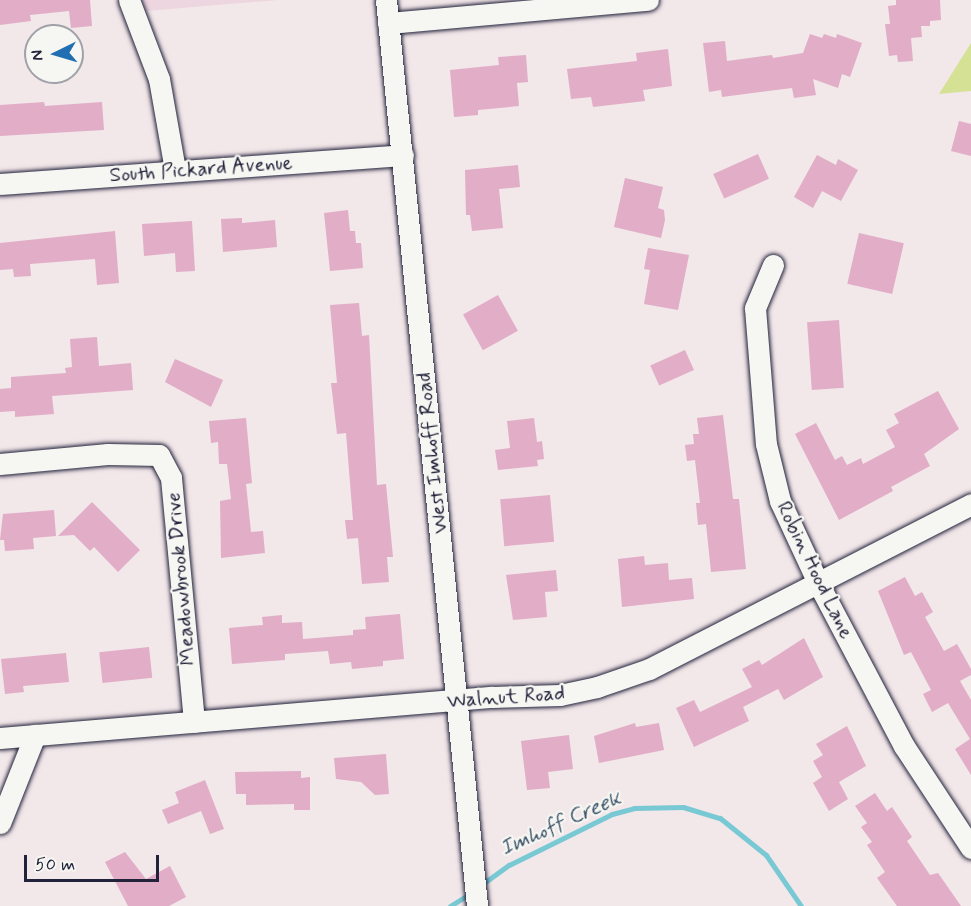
<!DOCTYPE html>
<style>
body{margin:0}
#map{position:relative;width:971px;height:906px;overflow:hidden;background:#f2e7e9;font-family:Mynerve,sans-serif}
div>[style]{position:absolute}
.built>*{inset:0;background:#edd6df}
.green>*{inset:0;background:#d5e295}
.stream>*{height:5px;margin:-2.5px;padding:0 2.5px;transform-origin:2.5px;border-radius:2.5px;background:#79c9d4}
.building>*{inset:0;background:#e1adc7;transform-origin:0 0}
.roads{filter:drop-shadow(0 0 2px #22223b) drop-shadow(0 0 2px #22223b)}
.minor>*{height:21px;margin:-10.5px;padding:0 10.5px;transform-origin:10.5px;border-radius:10.5px;background:#f6f6f2}
span{translate:-50% -50%;white-space:nowrap;text-align:center;line-height:1.15;-webkit-text-stroke:4.5px #f6f6f2;paint-order:stroke}
.street-label{font-size:21px;color:#22223b}
.water-label{font-size:22px;color:#3c5469;font-style:italic}
.north{position:absolute;left:24px;top:24px;width:60px;height:60px;box-sizing:border-box;background:#f6f6f2;border:2px solid #a1a1a9;border-radius:50%;rotate:265deg;font-size:16px;font-weight:700;line-height:24px;text-align:center;color:#22223b}
.north::after{content:'';display:block;margin:auto;width:21px;height:27px;background:#1f6fb2;clip-path:polygon(50% 0,100% 100%,50% 72%,0 100%)}
.scale{position:absolute;left:24px;top:855px;width:135px;height:27px;box-sizing:border-box;border:3px solid #22223b;border-top:0;padding-left:8px;font-size:18px;line-height:21px;white-space:nowrap;color:#22223b;-webkit-text-stroke:4px #f6f6f2;paint-order:stroke}
</style>
<div id="map">
<div class="built">
<div style="clip-path:polygon(142px 0,278px 0,146px 11px)"></div>
</div>
<div class="green">
<div style="clip-path:polygon(971px 43px,971px 91px,939px 94px)"></div>
</div>
<div class="stream">
<div style="left:481px;top:885px;width:34px;rotate:-36deg"></div>
<div style="left:509px;top:865px;width:115px;rotate:-26.3deg"></div>
<div style="left:612px;top:814px;width:23px;rotate:-15deg"></div>
<div style="left:634px;top:808px;width:49px;rotate:-1.2deg"></div>
<div style="left:683px;top:807px;width:39px;rotate:17deg"></div>
<div style="left:720px;top:818px;width:59px;rotate:38.8deg"></div>
<div style="left:766px;top:855px;width:62px;rotate:55.5deg"></div>
<div style="left:450px;top:906px;width:25px;rotate:-32deg"></div>
</div>
<div class="building">
<div style="clip-path:polygon(0 0,90px 0,92px 26px,71px 28px,69px 11px,30px 15px,31px 21px,0 25px)"></div>
<div style="clip-path:polygon(896px 0,940px 0,941px 20px,930px 21px,930px 26px,921px 26px,922px 37px,911px 38px,913px 61px,898px 62px,897px 55px,889px 56px,885px 24px,890px 24px,888px 6px,896px 5px)"></div>
<div style="clip-path:polygon(810px 34px,822px 38px,824px 34px,836px 38px,837px 34px,862px 43px,850px 77px,842px 74px,838px 88px,813px 79px,816px 95px,794px 98px,792px 88px,722px 97px,721px 90px,709px 92px,703px 43px,725px 41px,727px 61px,772px 55px,773px 58px,803px 53px)"></div>
<div style="clip-path:polygon(668px 49px,672px 86px,643px 90px,645px 101px,593px 107px,591px 97px,571px 99px,567px 69px,637px 61px,636px 53px)"></div>
<div style="clip-path:polygon(526px 55px,528px 82px,517px 83px,519px 106px,478px 110px,478px 115px,454px 117px,450px 70px,499px 65px,498px 57px)"></div>
<div style="clip-path:polygon(44px 102px,45px 106px,102px 102px,104px 130px,0 136px,0 105px)"></div>
<div style="clip-path:polygon(959px 121px,971px 124px,971px 156px,951px 151px)"></div>
<div style="left:758px;top:154px;width:27px;height:49px;rotate:66deg"></div>
<div style="clip-path:polygon(817px 155px,836px 165px,838px 159px,858px 170px,841px 201px,822px 191px,813px 208px,794px 197px)"></div>
<div style="clip-path:polygon(518px 165px,520px 187px,499px 189px,503px 228px,472px 231px,470px 215px,466px 215px,465px 170px)"></div>
<div style="clip-path:polygon(625px 178px,663px 187px,658px 208px,664px 210px,665px 220px,661px 238px,614px 227px)"></div>
<div style="clip-path:polygon(348px 210px,350px 231px,355px 231px,356px 243px,361px 243px,363px 268px,330px 271px,324px 213px)"></div>
<div style="clip-path:polygon(242px 218px,242px 223px,275px 220px,277px 247px,223px 252px,221px 219px)"></div>
<div style="clip-path:polygon(192px 221px,195px 271px,176px 272px,175px 253px,144px 256px,142px 224px)"></div>
<div style="clip-path:polygon(115px 231px,119px 283px,97px 285px,95px 259px,30px 264px,31px 276px,14px 277px,13px 269px,0 270px,0 243px)"></div>
<div style="left:859px;top:233px;width:46px;height:52px;rotate:13deg"></div>
<div style="clip-path:polygon(648px 248px,689px 255px,678px 310px,644px 304px,650px 270px,644px 269px)"></div>
<div style="left:498px;top:295px;width:41px;height:40px;rotate:61deg"></div>
<div style="clip-path:polygon(359px 303px,362px 336px,369px 335px,377px 485px,386px 484px,393px 557px,387px 557px,389px 582px,362px 584px,358px 538px,347px 539px,345px 520px,353px 520px,346px 433px,337px 434px,331px 383px,337px 383px,330px 305px)"></div>
<div style="left:839px;top:320px;width:68px;height:32px;rotate:86deg"></div>
<div style="clip-path:polygon(97px 337px,99px 366px,131px 363px,133px 390px,52px 396px,54px 414px,15px 417px,15px 411px,0 412px,0 389px,11px 388px,11px 377px,66px 373px,65px 368px,72px 367px,70px 339px)"></div>
<div style="left:685px;top:350px;width:22px;height:38px;rotate:66deg"></div>
<div style="clip-path:polygon(175px 359px,223px 380px,211px 407px,165px 382px)"></div>
<div style="clip-path:polygon(938px 391px,959px 429px,924px 454px,930px 466px,891px 487px,893px 491px,839px 520px,795px 434px,816px 423px,835px 460px,842px 456px,847px 465px,861px 458px,863px 464px,895px 447px,886px 430px,899px 423px,894px 414px)"></div>
<div style="clip-path:polygon(723px 415px,733px 499px,739px 499px,746px 569px,711px 572px,706px 524px,698px 525px,696px 503px,700px 503px,695px 460px,687px 461px,685px 445px,694px 444px,693px 434px,699px 434px,697px 418px)"></div>
<div style="clip-path:polygon(246px 418px,252px 483px,246px 484px,251px 532px,263px 531px,265px 553px,221px 558px,220px 501px,231px 499px,227px 464px,219px 464px,218px 442px,211px 443px,209px 421px)"></div>
<div style="clip-path:polygon(534px 418px,537px 442px,542px 441px,544px 459px,537px 460px,538px 466px,498px 470px,495px 450px,510px 448px,507px 421px)"></div>
<div style="left:550px;top:495px;width:47px;height:50px;rotate:85deg"></div>
<div style="clip-path:polygon(92px 502px,140px 550px,118px 572px,94px 547px,90px 551px,74px 535px,58px 536px)"></div>
<div style="clip-path:polygon(54px 510px,56px 536px,33px 538px,34px 549px,5px 551px,4px 540px,0 540px,3px 514px)"></div>
<div style="clip-path:polygon(644px 556px,645px 565px,668px 563px,669px 580px,692px 578px,694px 599px,622px 607px,618px 559px)"></div>
<div style="clip-path:polygon(556px 570px,558px 591px,545px 592px,547px 617px,513px 620px,506px 575px)"></div>
<div style="clip-path:polygon(905px 577px,915px 596px,922px 592px,933px 612px,925px 617px,944px 651px,957px 644px,971px 669px,971px 675px,960px 681px,971px 700px,971px 775px,955px 749px,970px 739px,948px 703px,932px 712px,923px 694px,931px 690px,911px 652px,904px 655px,878px 591px)"></div>
<div style="clip-path:polygon(400px 614px,404px 659px,383px 661px,383px 666px,352px 669px,351px 662px,330px 664px,328px 651px,285px 654px,285px 660px,232px 664px,229px 628px,263px 625px,262px 617px,282px 615px,282px 623px,302px 622px,303px 639px,353px 635px,353px 630px,366px 629px,365px 617px)"></div>
<div style="clip-path:polygon(804px 638px,823px 677px,784px 700px,778px 689px,743px 707px,749px 721px,694px 747px,676px 708px,694px 700px,700px 712px,752px 687px,742px 669px,759px 660px,762px 665px)"></div>
<div style="left:149px;top:647px;width:31px;height:50px;rotate:84deg"></div>
<div style="clip-path:polygon(66px 653px,69px 682px,23px 686px,24px 692px,5px 694px,1px 659px)"></div>
<div style="clip-path:polygon(635px 723px,636px 727px,659px 723px,664px 750px,599px 763px,594px 736px)"></div>
<div style="clip-path:polygon(847px 726px,866px 766px,839px 782px,848px 799px,829px 811px,813px 783px,822px 777px,813px 761px,823px 755px,816px 744px)"></div>
<div style="clip-path:polygon(569px 735px,573px 769px,548px 772px,550px 788px,527px 790px,521px 741px)"></div>
<div style="clip-path:polygon(386px 754px,389px 794px,375px 795px,361px 782px,336px 779px,334px 758px)"></div>
<div style="clip-path:polygon(301px 771px,301px 778px,310px 777px,310px 810px,294px 810px,294px 804px,246px 805px,246px 794px,236px 794px,235px 772px)"></div>
<div style="clip-path:polygon(205px 780px,224px 829px,210px 834px,201px 811px,168px 824px,162px 810px,179px 803px,175px 792px)"></div>
<div style="clip-path:polygon(875px 793px,887px 811px,892px 807px,912px 837px,907px 841px,930px 875px,938px 873px,961px 906px,897px 906px,877px 878px,885px 872px,867px 845px,872px 842px,861px 827px,867px 823px,855px 806px)"></div>
<div style="clip-path:polygon(125px 852px,146px 879px,170px 866px,186px 897px,169px 906px,128px 906px,105px 862px)"></div>
</div>
<div class="roads">
<div class="minor">
<div style="left:129px;top:0;width:85px;rotate:69.2deg"></div>
<div style="left:159px;top:79px;width:92px;rotate:80deg"></div>
<div style="left:386px;top:0;width:911px;rotate:84.26deg"></div>
<div style="left:388px;top:23px;width:261px;rotate:-5.1deg"></div>
<div style="left:0;top:184px;width:404px;rotate:-4.1deg"></div>
<div style="left:773px;top:265px;width:47px;rotate:112.7deg"></div>
<div style="left:755px;top:308px;width:136px;rotate:85.4deg"></div>
<div style="left:766px;top:444px;width:59px;rotate:76.2deg"></div>
<div style="left:780px;top:501px;width:90px;rotate:65.1deg"></div>
<div style="left:818px;top:583px;width:184px;rotate:62.2deg"></div>
<div style="left:904px;top:746px;width:122px;rotate:56.7deg"></div>
<div style="left:0;top:464px;width:108px;rotate:-5.3deg"></div>
<div style="left:108px;top:454px;width:51px;rotate:1.1deg"></div>
<div style="left:159px;top:455px;width:26px;rotate:62deg"></div>
<div style="left:171px;top:478px;width:245px;rotate:84.6deg"></div>
<div style="left:0;top:738px;width:494px;rotate:-4.8deg"></div>
<div style="left:492px;top:697px;width:68px;rotate:-1.7deg"></div>
<div style="left:560px;top:695px;width:38px;rotate:-12deg"></div>
<div style="left:597px;top:687px;width:55px;rotate:-19.1deg"></div>
<div style="left:649px;top:669px;width:362px;rotate:-27.1deg"></div>
<div style="left:0;top:823px;width:95px;rotate:-68.3deg"></div>
</div>
</div>
<div class="street-label">
<span style="left:201px;top:169px;rotate:-4deg">South Pickard Avenue</span>
<span style="left:432px;top:453px;rotate:-96deg">West Imhoff Road</span>
<span style="left:815px;top:570px;rotate:64deg">Robin Hood Lane</span>
<span style="left:181px;top:579px;rotate:-95deg">Meadowbrook Drive</span>
<span style="left:506px;top:697px;rotate:-4deg">Walnut Road</span>
</div>
<div class="water-label">
<span style="left:561px;top:824px;rotate:-24deg">Imhoff Creek</span>
</div>
<div class="north">N</div>
<div class="scale">50 m</div>
</div>
